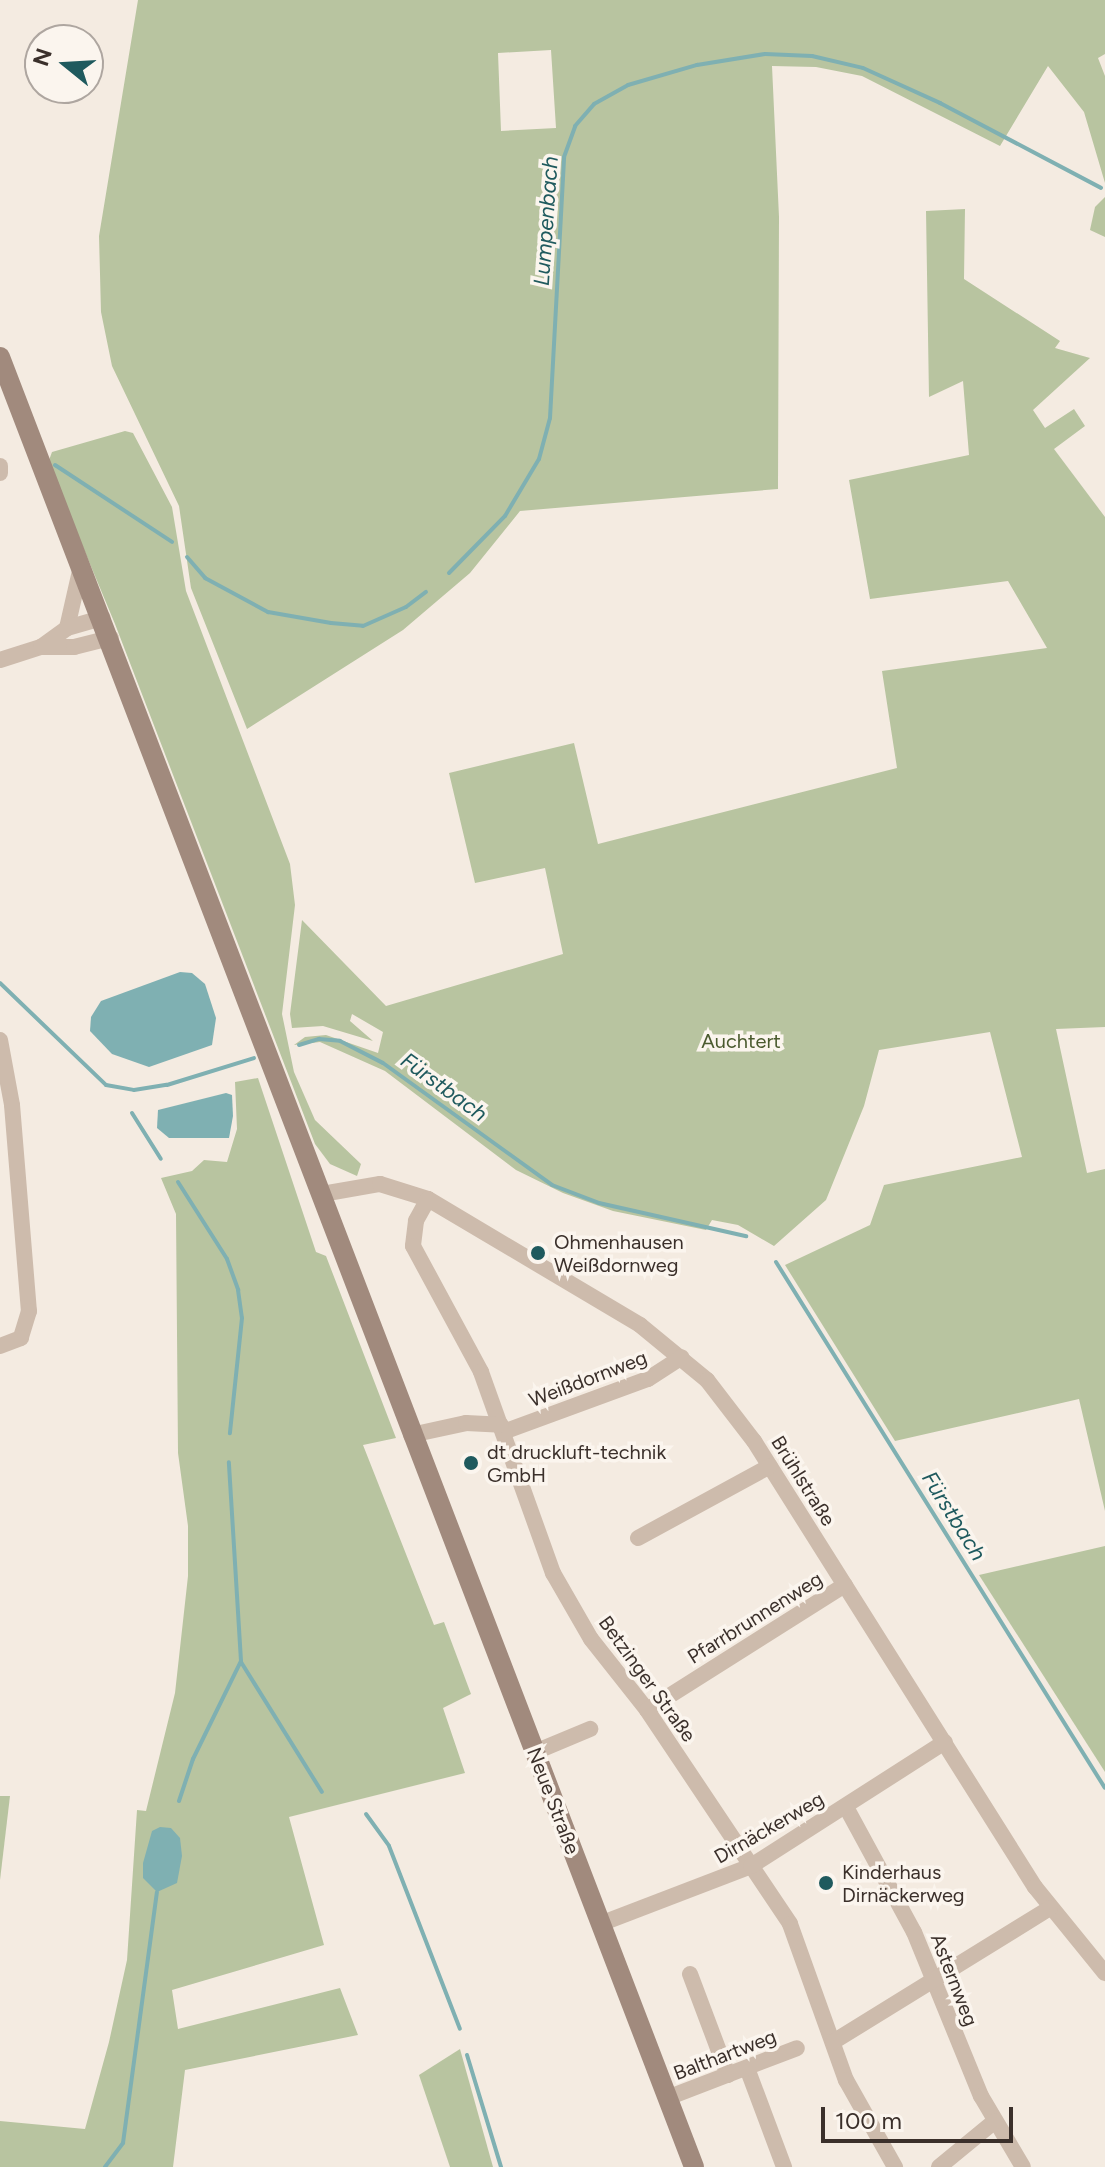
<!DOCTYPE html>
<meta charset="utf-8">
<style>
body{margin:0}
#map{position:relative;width:1105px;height:2167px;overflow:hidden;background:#f4ebe1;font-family:Figtree,sans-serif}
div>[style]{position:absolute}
.green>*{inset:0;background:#b8c4a0}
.water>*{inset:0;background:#7fb0b2}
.stream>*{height:4px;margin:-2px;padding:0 2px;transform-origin:2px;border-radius:2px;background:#7fb0b2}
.minor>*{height:16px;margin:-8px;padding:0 8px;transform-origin:8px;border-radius:8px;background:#cdbbac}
.secondary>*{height:20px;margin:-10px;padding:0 10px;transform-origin:10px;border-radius:10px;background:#a18a7d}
.dots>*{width:22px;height:22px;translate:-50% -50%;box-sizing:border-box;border:4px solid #fbf5ee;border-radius:50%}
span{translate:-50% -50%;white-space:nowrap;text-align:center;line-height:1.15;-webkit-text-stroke:7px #fbf5ee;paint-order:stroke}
.park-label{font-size:20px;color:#4a5a2e}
.poi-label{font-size:20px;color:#3b302b}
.left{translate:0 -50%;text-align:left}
.street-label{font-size:20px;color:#3b302b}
.water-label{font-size:22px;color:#1f5a5e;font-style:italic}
.north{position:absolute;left:24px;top:24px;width:80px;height:80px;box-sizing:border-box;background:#fbf5ee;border:2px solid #aea6a0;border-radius:50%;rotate:288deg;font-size:22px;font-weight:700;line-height:32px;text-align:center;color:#3b302b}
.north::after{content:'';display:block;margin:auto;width:28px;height:36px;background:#1f5a5e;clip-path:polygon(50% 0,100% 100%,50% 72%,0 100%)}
.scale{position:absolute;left:821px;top:2107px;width:192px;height:36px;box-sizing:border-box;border:4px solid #3b302b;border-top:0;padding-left:10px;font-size:24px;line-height:28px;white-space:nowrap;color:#3b302b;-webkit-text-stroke:6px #fbf5ee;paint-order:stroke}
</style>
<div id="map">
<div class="green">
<div style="clip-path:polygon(evenodd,138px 0,1105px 0,1105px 54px,1098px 58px,1105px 76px,1105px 183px,1084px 112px,1048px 66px,1000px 146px,862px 76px,816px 67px,772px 66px,779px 217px,778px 489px,520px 511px,470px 573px,403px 630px,247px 729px,191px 588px,179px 506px,112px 366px,101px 312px,99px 236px,138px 0,551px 50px,556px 128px,501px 131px,498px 53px,551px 50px)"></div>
<div style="clip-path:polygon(1105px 197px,1105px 237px,1090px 230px,1095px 207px)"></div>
<div style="clip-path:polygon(965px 209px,964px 279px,1060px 341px,1055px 348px,1090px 358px,1033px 410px,1045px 428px,1074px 409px,1085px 426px,1054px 449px,1105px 517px,1105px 1027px,1056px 1029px,1087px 1173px,1105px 1169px,1105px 1511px,1079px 1399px,895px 1441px,785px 1265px,870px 1225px,884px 1185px,1022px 1157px,990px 1032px,879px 1050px,864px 1106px,826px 1200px,774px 1246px,738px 1225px,712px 1220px,706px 1230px,613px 1211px,563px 1193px,516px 1170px,385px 1071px,320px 1042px,294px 1045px,305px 1037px,326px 1035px,378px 1053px,383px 1032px,352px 1014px,350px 1021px,373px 1041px,323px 1026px,292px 1028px,290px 1014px,302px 920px,386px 1006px,563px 954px,545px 868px,475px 883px,449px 773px,574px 743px,598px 844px,897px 768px,882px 671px,1047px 648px,1008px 581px,870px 599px,849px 480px,969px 455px,963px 381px,929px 397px,926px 211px)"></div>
<div style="clip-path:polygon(125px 431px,133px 433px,172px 507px,186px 591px,290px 864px,295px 905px,282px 1014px,294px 1072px,315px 1120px,361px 1164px,357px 1176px,330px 1164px,315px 1144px,115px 624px,48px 463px,52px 452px)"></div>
<div style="clip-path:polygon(258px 1078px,316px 1252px,326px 1256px,396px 1438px,363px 1445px,434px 1625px,444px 1622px,471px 1694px,443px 1708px,465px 1773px,289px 1817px,324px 1945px,172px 1990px,178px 2029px,340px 1988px,358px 2035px,185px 2070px,173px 2167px,0 2167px,0 2121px,85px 2129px,109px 2042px,127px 1960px,137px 1810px,146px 1811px,175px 1693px,188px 1576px,188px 1526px,178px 1453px,176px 1214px,161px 1178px,192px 1171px,204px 1160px,227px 1162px,237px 1129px,235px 1082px)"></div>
<div style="clip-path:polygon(1105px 1546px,1105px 1772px,979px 1575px)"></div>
<div style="clip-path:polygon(0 1796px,10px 1796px,0 1880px)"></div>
<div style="clip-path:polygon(460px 2049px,493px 2167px,450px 2167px,419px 2075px)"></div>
</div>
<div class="water">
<div style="clip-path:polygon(180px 972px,192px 973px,205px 984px,216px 1018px,212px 1045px,149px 1067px,112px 1054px,90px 1031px,91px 1017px,101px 1001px)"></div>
<div style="clip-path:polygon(226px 1093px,232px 1095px,233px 1116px,229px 1138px,169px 1138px,157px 1128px,158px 1110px)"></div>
<div style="clip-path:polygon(160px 1827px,171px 1828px,180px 1838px,182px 1856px,177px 1883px,157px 1892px,143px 1878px,143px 1863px,152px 1831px)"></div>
</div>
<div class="stream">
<div style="left:55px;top:465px;width:140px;rotate:33.3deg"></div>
<div style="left:187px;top:557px;width:28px;rotate:49deg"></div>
<div style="left:205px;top:578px;width:72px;rotate:28.4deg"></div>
<div style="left:268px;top:612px;width:64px;rotate:9.9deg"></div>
<div style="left:331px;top:623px;width:32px;rotate:5deg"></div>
<div style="left:363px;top:626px;width:47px;rotate:-23.8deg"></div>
<div style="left:406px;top:607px;width:25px;rotate:-37deg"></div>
<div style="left:449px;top:573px;width:80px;rotate:-45.5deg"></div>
<div style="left:505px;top:516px;width:66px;rotate:-59.2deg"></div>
<div style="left:539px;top:459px;width:42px;rotate:-75deg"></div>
<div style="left:550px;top:418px;width:261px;rotate:-86.9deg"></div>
<div style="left:564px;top:157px;width:33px;rotate:-70deg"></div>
<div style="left:575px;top:126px;width:29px;rotate:-49deg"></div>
<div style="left:594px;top:104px;width:39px;rotate:-29deg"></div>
<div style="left:628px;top:85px;width:72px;rotate:-16.2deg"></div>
<div style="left:697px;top:65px;width:69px;rotate:-9.2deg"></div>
<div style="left:765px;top:54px;width:47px;rotate:2.4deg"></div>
<div style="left:812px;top:56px;width:52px;rotate:13.2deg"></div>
<div style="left:863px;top:68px;width:85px;rotate:24.4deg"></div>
<div style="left:940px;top:103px;width:182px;rotate:27.8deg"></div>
<div style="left:0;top:983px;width:147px;rotate:43.9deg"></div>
<div style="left:106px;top:1085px;width:28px;rotate:10deg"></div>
<div style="left:134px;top:1090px;width:33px;rotate:-9deg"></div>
<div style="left:167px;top:1085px;width:91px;rotate:-17.2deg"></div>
<div style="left:299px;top:1045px;width:21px;rotate:-17deg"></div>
<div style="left:319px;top:1039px;width:21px;rotate:5deg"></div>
<div style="left:340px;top:1041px;width:48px;rotate:27.1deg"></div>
<div style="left:383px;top:1063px;width:208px;rotate:35.8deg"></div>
<div style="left:552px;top:1185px;width:50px;rotate:21deg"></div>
<div style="left:599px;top:1203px;width:151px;rotate:12.7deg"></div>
<div style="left:132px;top:1113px;width:54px;rotate:57.8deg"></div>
<div style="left:178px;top:1182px;width:91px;rotate:57.5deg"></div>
<div style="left:227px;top:1259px;width:33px;rotate:70deg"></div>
<div style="left:238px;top:1290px;width:28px;rotate:82deg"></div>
<div style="left:242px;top:1318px;width:116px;rotate:96deg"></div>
<div style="left:776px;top:1262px;width:620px;rotate:57.98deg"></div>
<div style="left:241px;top:1662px;width:153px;rotate:58.1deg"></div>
<div style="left:179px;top:1801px;width:44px;rotate:-71.6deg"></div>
<div style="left:193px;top:1759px;width:109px;rotate:-63.9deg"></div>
<div style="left:241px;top:1661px;width:199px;rotate:-93.5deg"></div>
<div style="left:366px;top:1814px;width:39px;rotate:54deg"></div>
<div style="left:389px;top:1846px;width:196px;rotate:68.8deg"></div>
<div style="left:467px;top:2055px;width:117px;rotate:73.1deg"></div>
<div style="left:105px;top:2167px;width:30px;rotate:-53deg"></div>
<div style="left:123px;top:2143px;width:253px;rotate:-82.3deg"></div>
</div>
<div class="minor">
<div style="left:0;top:466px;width:7px;rotate:90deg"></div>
<div style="left:67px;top:628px;width:58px;rotate:-77.2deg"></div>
<div style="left:41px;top:647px;width:32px;rotate:-36deg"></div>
<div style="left:67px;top:628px;width:37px;rotate:-16deg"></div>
<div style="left:0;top:660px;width:43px;rotate:-17.6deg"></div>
<div style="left:41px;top:647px;width:33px"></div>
<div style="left:74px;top:647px;width:38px;rotate:-14deg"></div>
<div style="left:0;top:1040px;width:66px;rotate:79.5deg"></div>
<div style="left:12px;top:1105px;width:207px;rotate:85.3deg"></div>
<div style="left:29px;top:1311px;width:28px;rotate:107deg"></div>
<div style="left:21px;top:1338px;width:22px;rotate:159deg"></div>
<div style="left:322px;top:1194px;width:59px;rotate:-9.8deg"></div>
<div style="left:380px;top:1184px;width:50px;rotate:17.4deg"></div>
<div style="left:428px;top:1199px;width:247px;rotate:30.7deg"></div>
<div style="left:640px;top:1325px;width:87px;rotate:39.4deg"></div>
<div style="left:707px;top:1380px;width:77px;rotate:52.4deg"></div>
<div style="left:754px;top:1441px;width:527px;rotate:57.79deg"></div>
<div style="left:1035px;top:1887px;width:111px;rotate:50.9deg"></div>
<div style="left:428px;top:1199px;width:25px;rotate:119deg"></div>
<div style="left:416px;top:1221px;width:25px;rotate:97deg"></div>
<div style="left:413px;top:1246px;width:143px;rotate:61.6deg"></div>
<div style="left:481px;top:1372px;width:214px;rotate:70.3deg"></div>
<div style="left:553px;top:1573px;width:76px;rotate:60.1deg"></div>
<div style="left:591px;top:1639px;width:90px;rotate:51.7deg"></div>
<div style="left:647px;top:1710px;width:257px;rotate:56.2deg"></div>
<div style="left:790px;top:1924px;width:166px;rotate:70.3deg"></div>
<div style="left:846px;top:2080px;width:100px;rotate:60.6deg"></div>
<div style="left:503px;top:1432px;width:154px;rotate:-20.1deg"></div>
<div style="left:648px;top:1379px;width:40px;rotate:-32.9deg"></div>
<div style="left:411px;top:1435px;width:56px;rotate:-12.3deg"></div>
<div style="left:466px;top:1423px;width:35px;rotate:3deg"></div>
<div style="left:638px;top:1538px;width:150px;rotate:-28.6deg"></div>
<div style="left:647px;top:1710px;width:234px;rotate:-32.3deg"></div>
<div style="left:535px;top:1752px;width:60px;rotate:-22.7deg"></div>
<div style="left:846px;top:1807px;width:142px;rotate:61.5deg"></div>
<div style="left:914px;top:1932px;width:177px;rotate:67.8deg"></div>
<div style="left:981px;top:2096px;width:82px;rotate:59.4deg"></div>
<div style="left:600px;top:1924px;width:162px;rotate:-21deg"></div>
<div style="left:751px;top:1866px;width:230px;rotate:-32.6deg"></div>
<div style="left:690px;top:1974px;width:108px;rotate:69.4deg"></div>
<div style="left:833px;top:2042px;width:255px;rotate:-31.7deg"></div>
<div style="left:747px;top:2068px;width:106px;rotate:69.5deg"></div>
<div style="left:667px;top:2098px;width:139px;rotate:-21deg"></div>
<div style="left:939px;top:2167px;width:72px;rotate:-39.4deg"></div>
</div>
<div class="secondary">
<div style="left:0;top:357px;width:1938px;rotate:69.02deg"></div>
</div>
<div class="dots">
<div style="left:538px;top:1253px;background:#1f5a5e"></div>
<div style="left:471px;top:1463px;background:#1f5a5e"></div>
<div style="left:826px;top:1883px;background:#1f5a5e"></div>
</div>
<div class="park-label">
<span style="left:741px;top:1041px">Auchtert</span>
</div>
<div class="poi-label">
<span class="left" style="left:554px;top:1254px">Ohmenhausen<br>Weißdornweg</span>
<span class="left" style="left:487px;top:1464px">dt druckluft-technik<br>GmbH</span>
<span class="left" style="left:842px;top:1884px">Kinderhaus<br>Dirnäckerweg</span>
</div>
<div class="street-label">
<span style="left:588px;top:1379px;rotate:-21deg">Weißdornweg</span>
<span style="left:803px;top:1481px;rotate:58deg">Brühlstraße</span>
<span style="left:755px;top:1618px;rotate:-32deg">Pfarrbrunnenweg</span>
<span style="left:647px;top:1679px;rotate:54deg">Betzinger Straße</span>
<span style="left:553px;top:1801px;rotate:69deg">Neue Straße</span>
<span style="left:769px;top:1828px;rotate:-30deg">Dirnäckerweg</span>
<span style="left:954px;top:1980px;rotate:69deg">Asternweg</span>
<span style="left:725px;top:2055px;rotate:-21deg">Balthartweg</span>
</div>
<div class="water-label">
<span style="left:546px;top:221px;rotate:-86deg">Lumpenbach</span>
<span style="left:444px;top:1087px;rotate:36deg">Fürstbach</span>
<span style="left:954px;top:1516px;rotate:58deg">Fürstbach</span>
</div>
<div class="north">N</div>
<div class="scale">100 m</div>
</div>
